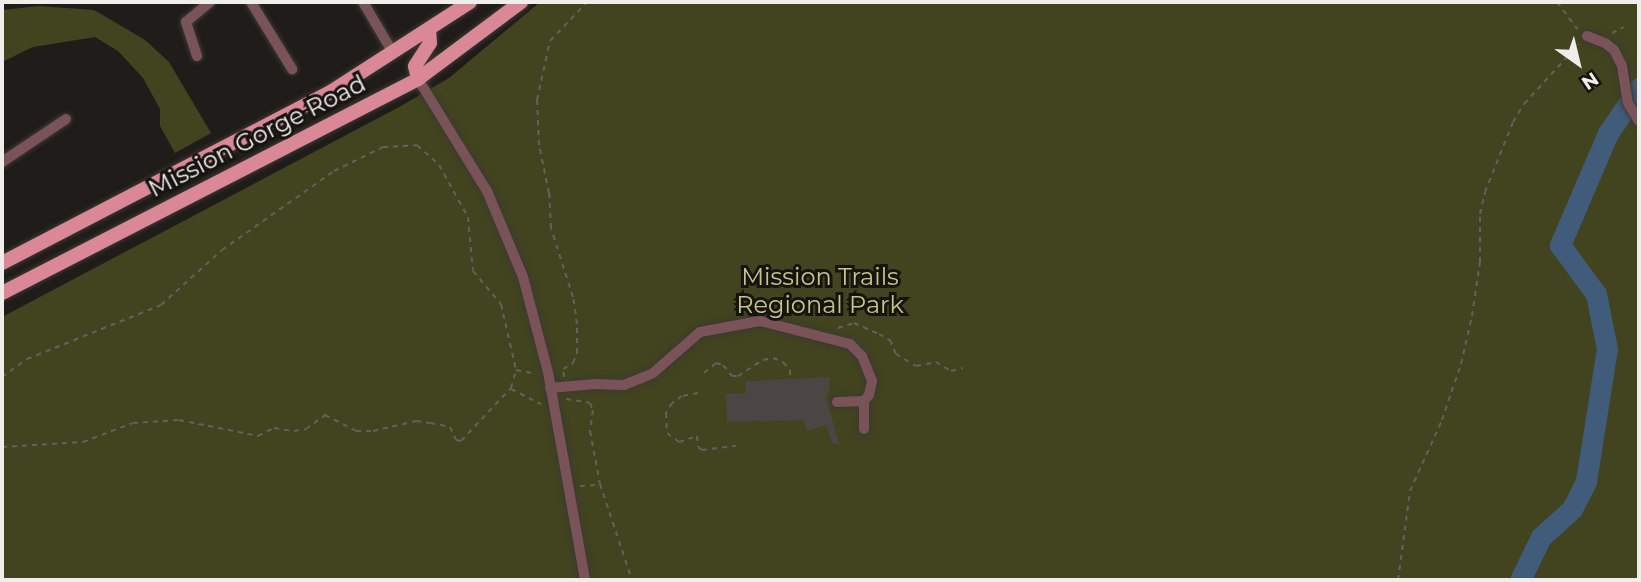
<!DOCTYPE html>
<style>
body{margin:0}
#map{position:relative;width:1641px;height:582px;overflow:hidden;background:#201c19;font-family:Montserrat,sans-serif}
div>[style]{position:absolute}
.green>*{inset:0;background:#41441f}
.river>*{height:21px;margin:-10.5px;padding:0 10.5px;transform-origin:10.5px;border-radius:10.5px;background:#405c7a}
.building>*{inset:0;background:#4b4544}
.path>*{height:2px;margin-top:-1px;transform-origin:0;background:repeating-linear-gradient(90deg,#63605d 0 5px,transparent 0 10px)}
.roads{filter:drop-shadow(0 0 2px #3d3936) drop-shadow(0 0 2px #3d3936)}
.minor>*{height:10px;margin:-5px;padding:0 5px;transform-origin:5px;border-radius:5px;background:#7a5359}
.major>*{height:14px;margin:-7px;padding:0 7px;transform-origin:7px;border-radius:7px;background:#da8896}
span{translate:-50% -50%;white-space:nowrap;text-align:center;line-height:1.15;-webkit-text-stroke:6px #161310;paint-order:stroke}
.street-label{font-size:24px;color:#f0eeeb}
.park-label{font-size:24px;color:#c2c783}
.frame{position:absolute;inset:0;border:4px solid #f0eeeb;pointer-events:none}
.north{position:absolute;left:1543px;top:28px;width:70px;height:70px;-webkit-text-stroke:5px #161310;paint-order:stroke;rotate:146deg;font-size:19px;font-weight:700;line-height:28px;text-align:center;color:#f0eeeb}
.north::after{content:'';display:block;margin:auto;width:24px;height:32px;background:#f0eeeb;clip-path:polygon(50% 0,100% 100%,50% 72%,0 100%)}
</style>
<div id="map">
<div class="green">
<div style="clip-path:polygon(540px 2px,1639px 2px,1639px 580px,2px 580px,2px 317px,401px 106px,449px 78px)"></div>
<div style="clip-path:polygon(39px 6px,94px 10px,145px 40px,169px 62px,211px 133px,175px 153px,160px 126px,160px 109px,143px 78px,118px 51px,95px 37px,33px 47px,2px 62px,2px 10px)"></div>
</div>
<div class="river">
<div style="left:1520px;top:580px;width:48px;rotate:-64deg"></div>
<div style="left:1541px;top:537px;width:42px;rotate:-42.1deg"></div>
<div style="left:1572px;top:509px;width:31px;rotate:-63deg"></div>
<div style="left:1586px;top:481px;width:134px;rotate:-81deg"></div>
<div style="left:1607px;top:349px;width:56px;rotate:-101.3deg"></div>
<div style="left:1596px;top:294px;width:61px;rotate:-126.3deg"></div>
<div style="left:1560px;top:245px;width:122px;rotate:-66.8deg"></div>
<div style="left:1608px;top:133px;width:55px;rotate:-55.4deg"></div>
</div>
<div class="building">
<div style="clip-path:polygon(830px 377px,829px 392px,826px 396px,839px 445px,832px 443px,826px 425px,807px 431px,804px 420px,727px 422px,726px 394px,746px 393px,746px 381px)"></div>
</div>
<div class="path">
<div style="left:1557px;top:2px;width:34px;rotate:53deg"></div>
<div style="left:1612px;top:33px;width:13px;rotate:-27deg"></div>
<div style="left:838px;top:328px;width:17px;rotate:-17deg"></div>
<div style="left:854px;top:323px;width:27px;rotate:24deg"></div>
<div style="left:879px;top:334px;width:13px;rotate:29deg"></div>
<div style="left:890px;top:340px;width:15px;rotate:67deg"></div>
<div style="left:896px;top:354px;width:23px;rotate:31deg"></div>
<div style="left:916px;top:366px;width:20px;rotate:-11deg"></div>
<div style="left:936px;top:362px;width:17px;rotate:31deg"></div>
<div style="left:951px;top:371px;width:12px;rotate:-14deg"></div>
<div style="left:704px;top:373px;width:16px;rotate:-40deg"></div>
<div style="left:716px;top:363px;width:7px;rotate:16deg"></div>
<div style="left:723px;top:365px;width:14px;rotate:51deg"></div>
<div style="left:732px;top:376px;width:6px"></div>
<div style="left:738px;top:376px;width:30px;rotate:-33deg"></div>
<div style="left:763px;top:360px;width:10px;rotate:-11deg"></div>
<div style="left:773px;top:358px;width:11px;rotate:22deg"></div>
<div style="left:783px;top:362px;width:11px;rotate:49deg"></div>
<div style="left:790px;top:370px;width:9px;rotate:90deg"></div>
<div style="left:2px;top:377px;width:31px;rotate:-36deg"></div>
<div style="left:27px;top:359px;width:144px;rotate:-21.9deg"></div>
<div style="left:161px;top:305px;width:82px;rotate:-42deg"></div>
<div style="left:222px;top:250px;width:137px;rotate:-35.2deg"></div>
<div style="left:334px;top:171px;width:55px;rotate:-26.1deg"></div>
<div style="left:383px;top:147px;width:34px;rotate:-3deg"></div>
<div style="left:417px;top:145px;width:30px;rotate:42deg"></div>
<div style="left:439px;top:165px;width:60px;rotate:60.9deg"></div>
<div style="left:468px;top:217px;width:54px;rotate:84.7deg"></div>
<div style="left:473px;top:271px;width:43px;rotate:49.7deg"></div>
<div style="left:501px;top:304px;width:68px;rotate:77.2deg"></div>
<div style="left:516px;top:370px;width:20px;rotate:11deg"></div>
<div style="left:564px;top:377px;width:8px;rotate:-97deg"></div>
<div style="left:563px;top:369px;width:12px;rotate:-31deg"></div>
<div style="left:573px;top:363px;width:11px;rotate:-68deg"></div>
<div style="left:577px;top:353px;width:29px;rotate:-90deg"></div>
<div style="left:577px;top:324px;width:27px;rotate:-98deg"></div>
<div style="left:573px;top:297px;width:72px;rotate:-107.7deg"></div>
<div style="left:551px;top:228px;width:35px;rotate:-93deg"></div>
<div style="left:549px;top:193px;width:49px;rotate:-101.8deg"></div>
<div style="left:539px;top:145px;width:45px;rotate:-92.5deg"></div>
<div style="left:537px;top:100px;width:60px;rotate:-77.6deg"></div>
<div style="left:550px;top:41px;width:54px;rotate:-46.5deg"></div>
<div style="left:511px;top:389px;width:34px;rotate:27deg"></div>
<div style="left:698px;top:393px;width:16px;rotate:169deg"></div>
<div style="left:682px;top:396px;width:12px;rotate:145deg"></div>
<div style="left:672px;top:403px;width:12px;rotate:121deg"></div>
<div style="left:666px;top:413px;width:20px;rotate:87deg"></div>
<div style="left:667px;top:433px;width:15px;rotate:37deg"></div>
<div style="left:679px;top:442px;width:19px;rotate:-18deg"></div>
<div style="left:697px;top:436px;width:11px;rotate:85deg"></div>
<div style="left:698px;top:447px;width:5px;rotate:37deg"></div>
<div style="left:702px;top:450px;width:34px;rotate:-7deg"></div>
<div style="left:566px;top:399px;width:24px;rotate:9deg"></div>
<div style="left:590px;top:403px;width:8px;rotate:67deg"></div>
<div style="left:593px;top:410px;width:21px;rotate:98deg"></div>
<div style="left:590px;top:431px;width:54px;rotate:79.3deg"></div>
<div style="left:600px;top:484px;width:101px;rotate:71.6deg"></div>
<div style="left:2px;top:447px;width:81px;rotate:-3.5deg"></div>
<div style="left:83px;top:442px;width:53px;rotate:-20.8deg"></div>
<div style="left:133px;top:423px;width:46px;rotate:-3.7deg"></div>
<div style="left:179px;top:420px;width:81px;rotate:11.4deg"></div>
<div style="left:258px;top:436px;width:18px;rotate:-27deg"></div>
<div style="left:274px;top:428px;width:20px;rotate:9deg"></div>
<div style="left:294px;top:431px;width:12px;rotate:-9deg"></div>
<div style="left:306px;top:429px;width:24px;rotate:-36deg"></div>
<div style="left:325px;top:415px;width:35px;rotate:27deg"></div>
<div style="left:356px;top:431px;width:17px"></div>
<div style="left:373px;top:431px;width:44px;rotate:-13.1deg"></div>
<div style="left:416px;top:421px;width:14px;rotate:8deg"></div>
<div style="left:430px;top:423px;width:20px;rotate:11deg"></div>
<div style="left:450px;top:427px;width:14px;rotate:65deg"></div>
<div style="left:456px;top:440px;width:5px;rotate:11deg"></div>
<div style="left:461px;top:441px;width:73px;rotate:-46.7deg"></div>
<div style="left:511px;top:388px;width:18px;rotate:-74deg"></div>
<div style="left:580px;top:486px;width:18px;rotate:-3deg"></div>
<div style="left:1398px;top:580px;width:90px;rotate:-82.3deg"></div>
<div style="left:1410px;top:491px;width:78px;rotate:-65.7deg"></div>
<div style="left:1442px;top:420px;width:59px;rotate:-71.3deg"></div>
<div style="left:1461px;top:364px;width:49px;rotate:-77.1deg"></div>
<div style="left:1472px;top:316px;width:55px;rotate:-81.6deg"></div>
<div style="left:1480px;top:262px;width:48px;rotate:-90deg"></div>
<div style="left:1480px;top:214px;width:23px;rotate:-77deg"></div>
<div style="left:1485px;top:192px;width:75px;rotate:-68.2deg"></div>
<div style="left:1513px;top:122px;width:21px;rotate:-59deg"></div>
<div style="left:1524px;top:104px;width:81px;rotate:-47.5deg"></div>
</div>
<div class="roads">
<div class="minor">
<div style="left:251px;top:2px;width:79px;rotate:58.5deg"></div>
<div style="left:363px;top:2px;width:59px;rotate:59.5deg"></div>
<div style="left:1587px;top:36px;width:19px;rotate:21deg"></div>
<div style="left:1605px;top:43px;width:11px;rotate:38deg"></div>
<div style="left:1614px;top:50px;width:18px;rotate:63deg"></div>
<div style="left:1622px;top:66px;width:37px;rotate:81deg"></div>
<div style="left:1628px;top:103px;width:21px;rotate:59deg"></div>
<div style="left:197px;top:56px;width:36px;rotate:-108deg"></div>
<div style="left:186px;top:22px;width:31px;rotate:-40deg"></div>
<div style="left:418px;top:79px;width:132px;rotate:58.4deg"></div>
<div style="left:487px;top:191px;width:93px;rotate:67.3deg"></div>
<div style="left:523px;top:277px;width:98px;rotate:75.3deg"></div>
<div style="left:548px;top:372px;width:211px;rotate:79.9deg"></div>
<div style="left:2px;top:162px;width:77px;rotate:-33.9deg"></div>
<div style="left:550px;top:388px;width:45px;rotate:-5.1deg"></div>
<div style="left:595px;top:384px;width:29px;rotate:2deg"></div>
<div style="left:624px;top:385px;width:31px;rotate:-22deg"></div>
<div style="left:653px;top:373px;width:62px;rotate:-41.1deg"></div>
<div style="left:700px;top:332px;width:61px;rotate:-10.4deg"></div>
<div style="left:760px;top:321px;width:93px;rotate:14.3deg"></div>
<div style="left:850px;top:344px;width:17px;rotate:45deg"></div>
<div style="left:862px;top:356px;width:27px;rotate:68deg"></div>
<div style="left:872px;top:381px;width:14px;rotate:102deg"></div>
<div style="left:869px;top:395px;width:8px;rotate:130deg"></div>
<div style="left:864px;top:401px;width:28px;rotate:90deg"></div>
<div style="left:837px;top:402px;width:27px;rotate:-2deg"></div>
</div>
<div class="major">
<div style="left:418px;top:79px;width:13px;rotate:-103deg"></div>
<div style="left:415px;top:66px;width:27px;rotate:-57deg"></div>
<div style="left:430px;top:43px;width:14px;rotate:-94deg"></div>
<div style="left:2px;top:263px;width:372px;rotate:-27.5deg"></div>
<div style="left:332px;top:91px;width:164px;rotate:-32.8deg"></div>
<div style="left:2px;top:293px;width:468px;rotate:-27.2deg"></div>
<div style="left:418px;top:79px;width:129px;rotate:-36.8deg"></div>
</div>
</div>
<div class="street-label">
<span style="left:257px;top:136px;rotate:-27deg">Mission Gorge Road</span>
</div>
<div class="park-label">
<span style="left:820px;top:291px">Mission Trails<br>Regional Park</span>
</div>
<div class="frame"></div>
<div class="north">N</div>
</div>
